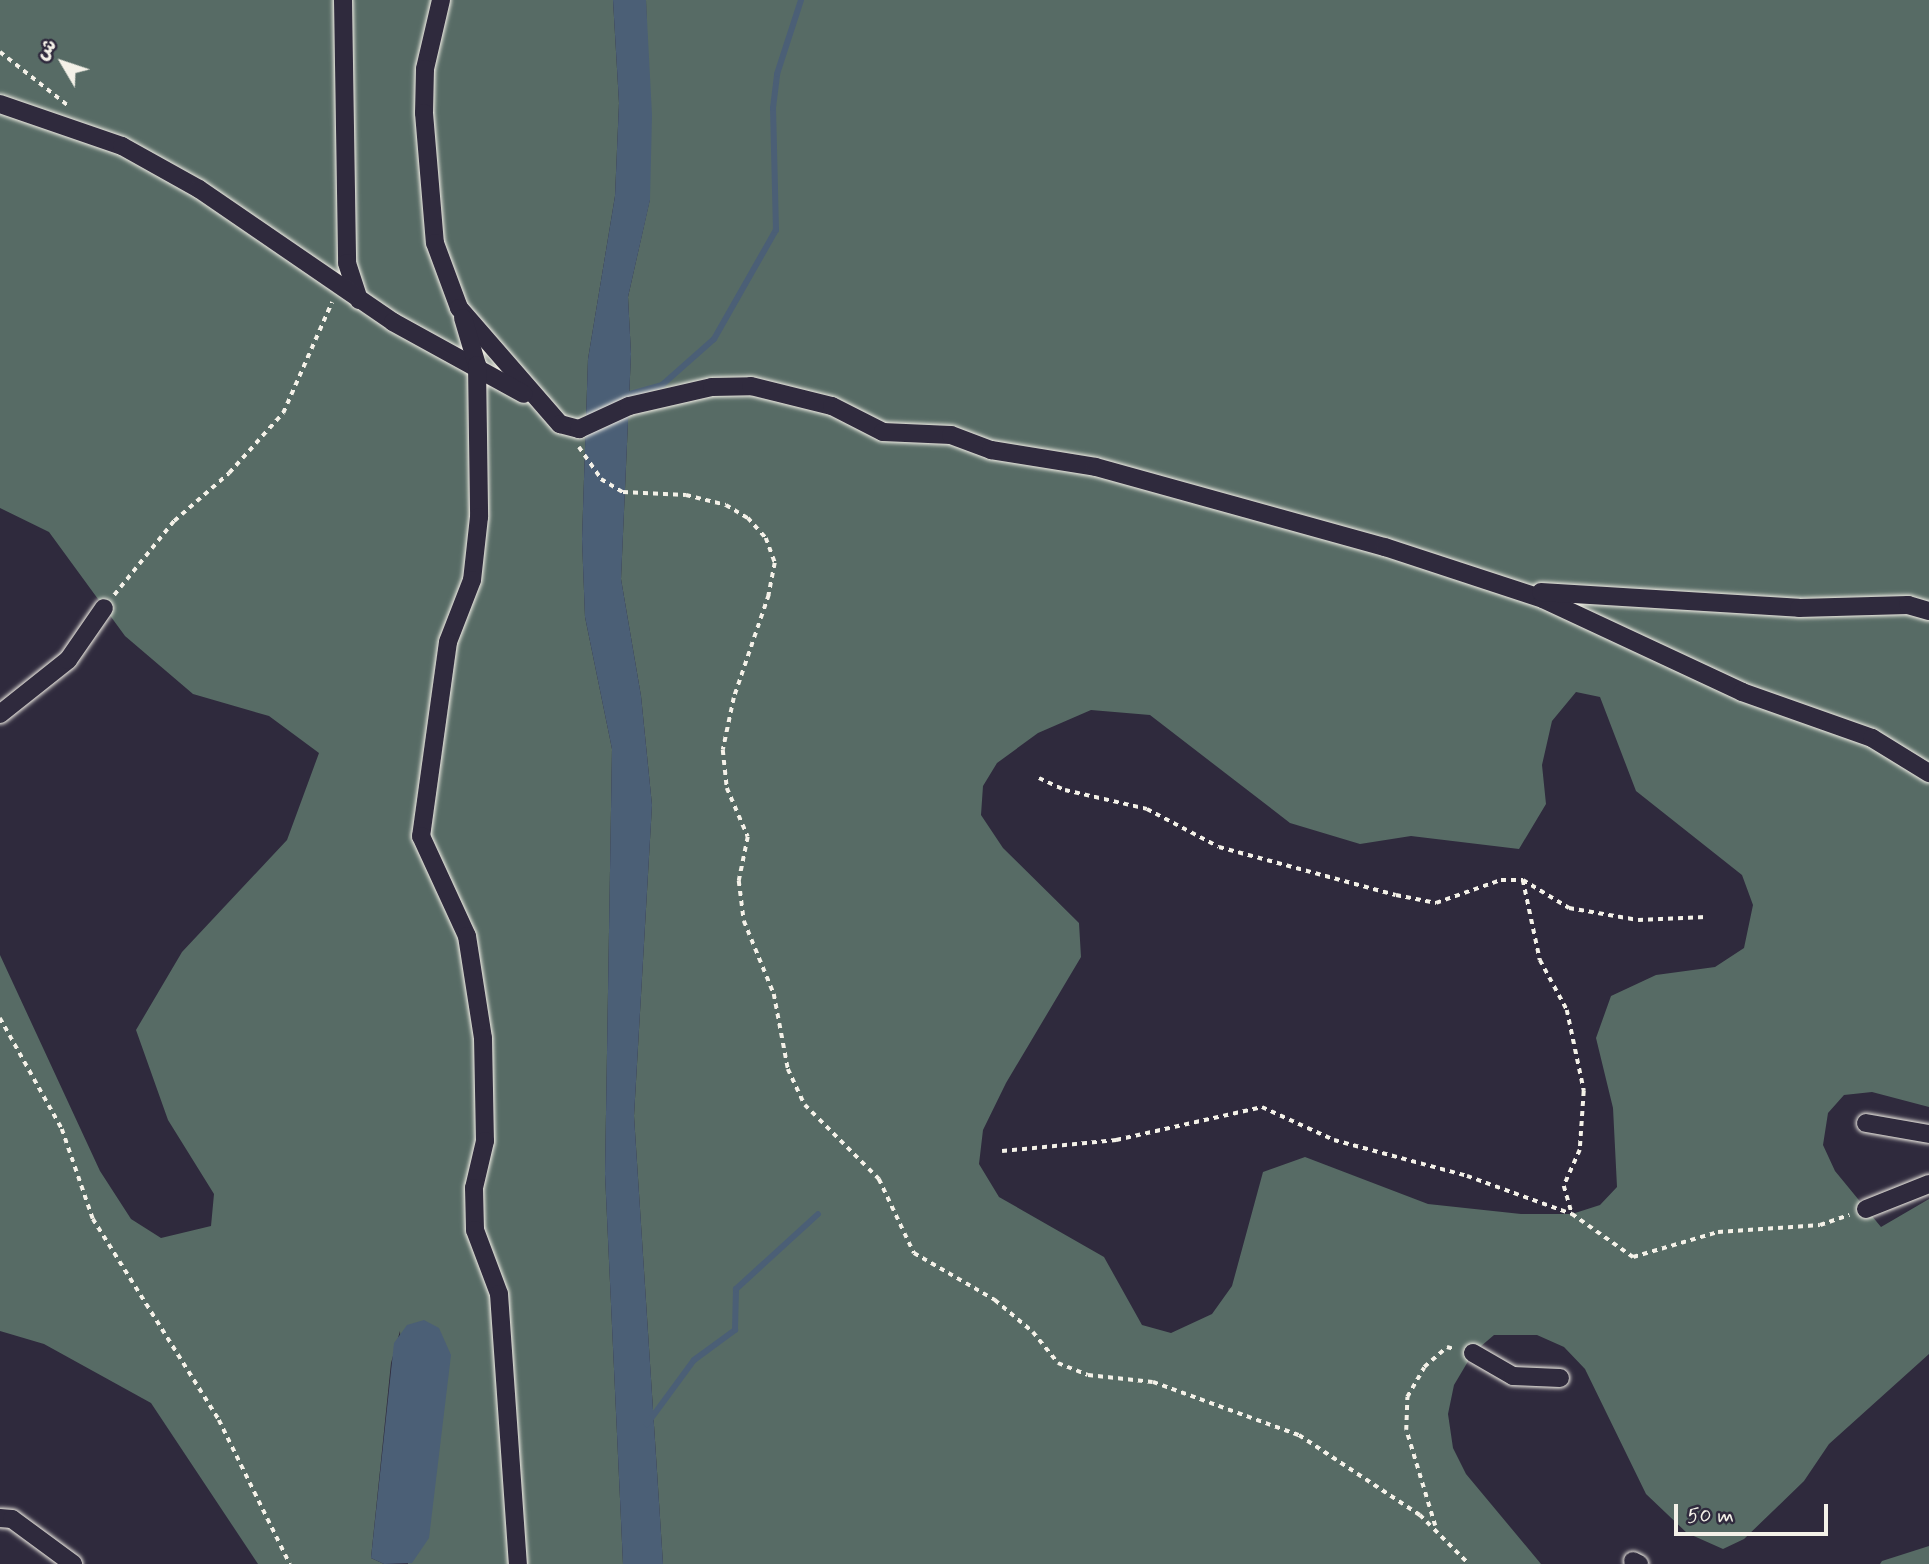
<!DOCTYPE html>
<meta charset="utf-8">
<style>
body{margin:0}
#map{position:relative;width:1929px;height:1564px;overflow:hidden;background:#2f2a3d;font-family:Mynerve,"Playpen Sans Arabic",sans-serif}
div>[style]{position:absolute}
.green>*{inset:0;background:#576b65}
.water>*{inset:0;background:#4b5f76}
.stream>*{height:6px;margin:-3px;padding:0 3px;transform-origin:3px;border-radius:3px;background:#4b5f76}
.path>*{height:3.5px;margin-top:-1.75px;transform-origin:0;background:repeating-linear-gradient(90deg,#f4f1e8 0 5px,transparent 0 10px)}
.roads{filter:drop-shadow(0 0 2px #f4f1e8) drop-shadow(0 0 2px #f4f1e8)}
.street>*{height:18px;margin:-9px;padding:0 9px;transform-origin:9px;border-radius:9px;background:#2f2a3d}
span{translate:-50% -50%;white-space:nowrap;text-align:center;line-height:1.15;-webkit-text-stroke:5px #2f2a3d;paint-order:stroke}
.north{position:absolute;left:28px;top:28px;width:70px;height:70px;-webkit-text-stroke:5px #2f2a3d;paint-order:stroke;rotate:309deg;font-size:19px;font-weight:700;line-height:28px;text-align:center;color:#f4f1e8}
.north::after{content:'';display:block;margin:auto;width:24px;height:32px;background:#f4f1e8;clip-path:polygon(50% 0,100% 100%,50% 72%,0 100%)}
.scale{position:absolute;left:1674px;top:1504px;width:154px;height:32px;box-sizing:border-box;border:4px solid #f4f1e8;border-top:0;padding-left:9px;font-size:21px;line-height:24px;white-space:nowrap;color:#f4f1e8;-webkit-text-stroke:5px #2f2a3d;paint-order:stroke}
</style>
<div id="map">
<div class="green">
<div style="clip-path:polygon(0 0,613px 0,619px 103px,615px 196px,588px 359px,582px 539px,585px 617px,612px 749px,605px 1174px,623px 1564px,408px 1564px,400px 1331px,391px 1363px,371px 1558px,384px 1564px,258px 1564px,151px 1403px,44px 1344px,0 1331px,0 955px,100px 1171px,131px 1219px,161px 1238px,211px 1226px,214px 1194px,168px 1120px,136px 1030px,182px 952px,287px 840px,319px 753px,269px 716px,193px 694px,125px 636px,49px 532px,0 508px)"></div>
<div style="clip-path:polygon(evenodd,646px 0,1929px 0,1929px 1107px,1872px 1092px,1844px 1095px,1828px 1113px,1823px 1145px,1835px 1171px,1881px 1227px,1929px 1199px,1929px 1354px,1829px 1444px,1804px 1481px,1744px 1539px,1723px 1549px,1687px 1533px,1646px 1494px,1585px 1369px,1564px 1347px,1537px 1335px,1494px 1335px,1473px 1353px,1454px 1385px,1448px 1414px,1453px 1448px,1466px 1474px,1541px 1564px,663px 1564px,634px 1116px,652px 805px,641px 696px,621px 579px,631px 354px,628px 297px,650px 199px,646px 0,1576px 692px,1600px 697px,1636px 791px,1742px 875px,1753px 905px,1744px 948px,1715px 967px,1656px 975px,1611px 996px,1596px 1038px,1613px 1108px,1617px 1187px,1600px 1205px,1572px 1214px,1521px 1214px,1428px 1204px,1305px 1157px,1263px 1172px,1232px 1286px,1212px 1314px,1171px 1333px,1142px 1325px,1104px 1257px,999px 1197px,979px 1164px,983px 1130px,1006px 1083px,1081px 957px,1079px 923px,1003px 848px,981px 815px,983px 786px,997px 763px,1038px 733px,1091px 710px,1150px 715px,1290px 823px,1360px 844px,1411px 836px,1519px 849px,1546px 804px,1542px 765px,1552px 721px,1576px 692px)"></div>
<div style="clip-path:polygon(1929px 1546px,1929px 1564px,1880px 1564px,1882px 1561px)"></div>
</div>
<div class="water">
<div style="clip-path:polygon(613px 0,646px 0,652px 115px,650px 200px,628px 297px,631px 354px,621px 579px,641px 696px,652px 805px,634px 1116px,663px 1564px,623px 1564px,605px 1174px,612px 749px,585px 617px,582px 539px,588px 359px,615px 196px,619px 103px)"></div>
<div style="clip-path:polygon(424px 1320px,439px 1328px,451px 1355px,429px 1538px,412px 1563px,384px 1564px,371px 1558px,394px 1343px,407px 1325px)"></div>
</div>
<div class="stream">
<div style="left:623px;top:396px;width:41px;rotate:-15.8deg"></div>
<div style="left:662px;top:385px;width:69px;rotate:-41.5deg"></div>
<div style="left:714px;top:339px;width:125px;rotate:-60.4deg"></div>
<div style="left:776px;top:230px;width:122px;rotate:-91.4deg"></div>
<div style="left:773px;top:108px;width:34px;rotate:-83deg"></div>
<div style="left:777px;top:74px;width:78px;rotate:-72deg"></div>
<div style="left:647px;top:1424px;width:79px;rotate:-53.7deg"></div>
<div style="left:694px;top:1360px;width:51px;rotate:-36.2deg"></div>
<div style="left:735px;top:1330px;width:41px;rotate:-88.6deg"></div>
<div style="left:736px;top:1289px;width:111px;rotate:-42.4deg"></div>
</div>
<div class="path">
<div style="left:0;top:52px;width:89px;rotate:38.2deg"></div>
<div style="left:579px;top:447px;width:39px;rotate:55deg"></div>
<div style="left:601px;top:479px;width:26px;rotate:31deg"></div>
<div style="left:623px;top:492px;width:63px;rotate:2.7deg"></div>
<div style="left:686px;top:495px;width:41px;rotate:14deg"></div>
<div style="left:726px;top:505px;width:26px;rotate:31deg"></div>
<div style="left:748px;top:518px;width:27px;rotate:48deg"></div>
<div style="left:766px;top:538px;width:27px;rotate:70deg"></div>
<div style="left:775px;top:563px;width:33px;rotate:101deg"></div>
<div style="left:769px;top:595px;width:109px;rotate:108.8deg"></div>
<div style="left:734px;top:698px;width:53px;rotate:101.9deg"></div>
<div style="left:723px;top:750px;width:38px;rotate:84deg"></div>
<div style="left:727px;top:788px;width:53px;rotate:66.8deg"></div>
<div style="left:748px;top:837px;width:45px;rotate:101.6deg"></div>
<div style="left:739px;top:881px;width:40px;rotate:82.9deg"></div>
<div style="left:744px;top:921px;width:79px;rotate:67.7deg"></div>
<div style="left:774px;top:994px;width:76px;rotate:79.4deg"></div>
<div style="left:788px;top:1069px;width:40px;rotate:65deg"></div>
<div style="left:805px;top:1105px;width:105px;rotate:45deg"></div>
<div style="left:879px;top:1179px;width:82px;rotate:64.7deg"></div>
<div style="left:914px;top:1253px;width:94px;rotate:30.1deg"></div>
<div style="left:995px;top:1300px;width:50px;rotate:40.1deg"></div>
<div style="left:1033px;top:1332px;width:40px;rotate:51deg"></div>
<div style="left:1058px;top:1363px;width:32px;rotate:22deg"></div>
<div style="left:1088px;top:1375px;width:65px;rotate:6.1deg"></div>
<div style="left:1153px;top:1382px;width:155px;rotate:20deg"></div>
<div style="left:1299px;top:1435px;width:145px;rotate:33.5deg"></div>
<div style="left:1420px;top:1515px;width:69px;rotate:45deg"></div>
<div style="left:114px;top:595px;width:95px;rotate:-51deg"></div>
<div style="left:174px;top:521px;width:73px;rotate:-41.1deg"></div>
<div style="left:229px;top:473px;width:81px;rotate:-48deg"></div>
<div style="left:283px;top:413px;width:121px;rotate:-66.2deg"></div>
<div style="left:1039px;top:778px;width:29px;rotate:25deg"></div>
<div style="left:1065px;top:790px;width:84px;rotate:13deg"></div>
<div style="left:1147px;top:809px;width:81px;rotate:27.8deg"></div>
<div style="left:1219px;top:847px;width:183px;rotate:15.2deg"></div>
<div style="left:1396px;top:895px;width:41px;rotate:11.3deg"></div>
<div style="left:1436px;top:903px;width:69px;rotate:-19.5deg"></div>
<div style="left:1501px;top:880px;width:22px"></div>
<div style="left:1523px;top:880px;width:54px;rotate:31.3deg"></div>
<div style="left:1569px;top:908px;width:70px;rotate:9.9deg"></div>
<div style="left:1638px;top:920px;width:68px;rotate:-2.5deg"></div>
<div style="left:1523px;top:880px;width:82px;rotate:78deg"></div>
<div style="left:1540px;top:960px;width:57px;rotate:61.6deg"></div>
<div style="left:1567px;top:1010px;width:83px;rotate:78.1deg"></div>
<div style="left:1584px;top:1091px;width:59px;rotate:93.9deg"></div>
<div style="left:1580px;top:1150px;width:39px;rotate:114deg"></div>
<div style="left:1564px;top:1186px;width:29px;rotate:74deg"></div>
<div style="left:1572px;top:1214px;width:75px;rotate:35.2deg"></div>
<div style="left:1633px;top:1257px;width:89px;rotate:-16.4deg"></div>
<div style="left:1718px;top:1232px;width:102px;rotate:-3.9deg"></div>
<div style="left:1820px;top:1225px;width:31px;rotate:-19deg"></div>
<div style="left:0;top:1018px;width:127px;rotate:60.8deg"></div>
<div style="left:62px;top:1129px;width:95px;rotate:71deg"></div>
<div style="left:93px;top:1219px;width:237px;rotate:57.9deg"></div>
<div style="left:219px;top:1420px;width:161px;rotate:63.8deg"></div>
<div style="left:1002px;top:1151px;width:115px;rotate:-5.5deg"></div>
<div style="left:1116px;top:1140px;width:150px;rotate:-12.7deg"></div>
<div style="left:1262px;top:1107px;width:79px;rotate:24.6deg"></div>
<div style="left:1334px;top:1140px;width:138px;rotate:15.1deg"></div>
<div style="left:1467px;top:1176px;width:112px;rotate:19.9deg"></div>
<div style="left:1435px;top:1526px;width:100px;rotate:-106.8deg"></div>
<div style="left:1406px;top:1430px;width:33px;rotate:-88deg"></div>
<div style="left:1407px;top:1397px;width:34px;rotate:-60deg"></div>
<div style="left:1424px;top:1367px;width:30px;rotate:-41deg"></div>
<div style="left:1447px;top:1347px;width:7px;rotate:16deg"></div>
</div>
<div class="roads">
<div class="street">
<div style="left:343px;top:0;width:263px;rotate:89.1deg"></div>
<div style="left:347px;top:263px;width:39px;rotate:72deg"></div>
<div style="left:441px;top:0;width:71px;rotate:103.1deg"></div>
<div style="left:425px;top:69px;width:44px;rotate:91.3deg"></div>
<div style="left:424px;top:113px;width:130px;rotate:85.2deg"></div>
<div style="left:435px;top:243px;width:69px;rotate:69.7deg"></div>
<div style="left:459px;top:308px;width:154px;rotate:49deg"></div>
<div style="left:560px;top:424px;width:20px;rotate:15deg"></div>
<div style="left:579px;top:429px;width:55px;rotate:-24.7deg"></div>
<div style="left:629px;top:406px;width:85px;rotate:-12.9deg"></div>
<div style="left:712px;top:387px;width:39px;rotate:-1deg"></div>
<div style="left:751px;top:386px;width:83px;rotate:13.9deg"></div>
<div style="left:832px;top:406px;width:57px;rotate:27deg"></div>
<div style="left:883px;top:432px;width:68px;rotate:2.5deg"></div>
<div style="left:951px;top:435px;width:43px;rotate:20.6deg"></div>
<div style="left:991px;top:450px;width:106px;rotate:9.2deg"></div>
<div style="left:1096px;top:467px;width:300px;rotate:15.5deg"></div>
<div style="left:1385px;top:547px;width:166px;rotate:18.2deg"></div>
<div style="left:1543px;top:599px;width:220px;rotate:25deg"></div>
<div style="left:1742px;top:692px;width:138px;rotate:19.5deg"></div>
<div style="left:1872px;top:738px;width:67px;rotate:31.6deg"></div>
<div style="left:0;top:104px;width:129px;rotate:19deg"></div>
<div style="left:122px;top:146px;width:88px;rotate:29.2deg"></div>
<div style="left:199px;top:189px;width:235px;rotate:34.4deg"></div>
<div style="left:393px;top:322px;width:149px;rotate:28.8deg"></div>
<div style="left:463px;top:318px;width:49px;rotate:73.4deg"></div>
<div style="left:477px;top:365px;width:152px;rotate:89.2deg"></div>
<div style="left:479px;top:517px;width:63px;rotate:96.3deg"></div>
<div style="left:472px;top:580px;width:66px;rotate:111.2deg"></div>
<div style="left:448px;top:642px;width:196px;rotate:97.9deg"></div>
<div style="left:421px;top:836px;width:110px;rotate:65.3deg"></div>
<div style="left:467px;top:936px;width:103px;rotate:81.1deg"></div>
<div style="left:483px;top:1038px;width:103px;rotate:88.9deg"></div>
<div style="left:485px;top:1141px;width:48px;rotate:103.2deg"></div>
<div style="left:474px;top:1188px;width:42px;rotate:88.6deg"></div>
<div style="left:475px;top:1230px;width:68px;rotate:69.4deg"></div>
<div style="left:499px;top:1294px;width:271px;rotate:86deg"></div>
<div style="left:1541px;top:592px;width:258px;rotate:3.5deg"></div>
<div style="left:1799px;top:608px;width:109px;rotate:-1.6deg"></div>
<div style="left:1908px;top:605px;width:22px;rotate:16deg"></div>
<div style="left:0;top:714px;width:87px;rotate:-38.5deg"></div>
<div style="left:68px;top:660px;width:63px;rotate:-55.3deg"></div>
<div style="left:1866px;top:1123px;width:64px;rotate:9.9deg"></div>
<div style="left:1866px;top:1209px;width:68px;rotate:-21.6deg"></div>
<div style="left:1473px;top:1353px;width:46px;rotate:29.9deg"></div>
<div style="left:1513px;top:1376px;width:47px;rotate:2.4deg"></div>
<div style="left:0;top:1518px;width:12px;rotate:5deg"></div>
<div style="left:12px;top:1519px;width:76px;rotate:36.4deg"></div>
<div style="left:1633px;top:1561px;width:7px;rotate:27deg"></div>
</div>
</div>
<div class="north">ش</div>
<div class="scale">50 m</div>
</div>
